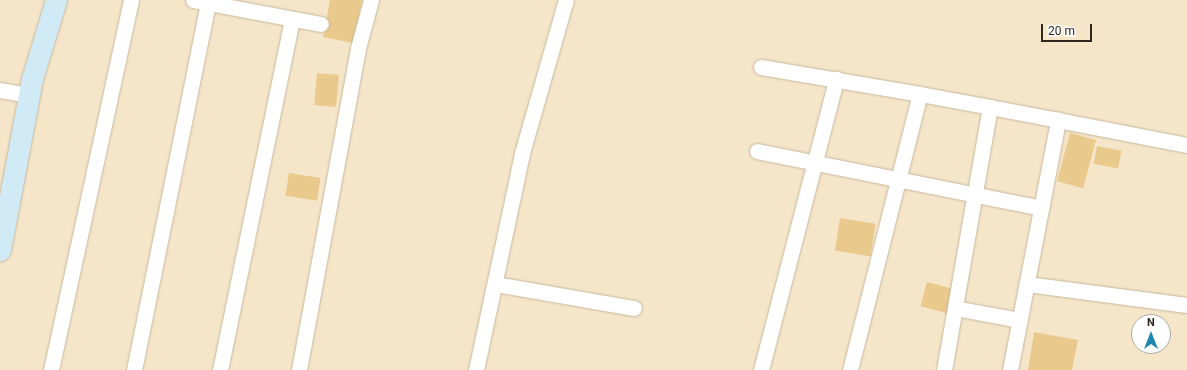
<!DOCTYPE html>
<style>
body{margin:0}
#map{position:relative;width:1187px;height:370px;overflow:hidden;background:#f5e6ca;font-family:Roboto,sans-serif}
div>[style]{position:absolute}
.building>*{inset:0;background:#e9c98c;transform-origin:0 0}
.roads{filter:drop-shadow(0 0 1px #c7b89d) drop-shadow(0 0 1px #c7b89d)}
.street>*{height:15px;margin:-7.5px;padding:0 7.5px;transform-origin:7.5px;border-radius:7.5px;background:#fff}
.secondary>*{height:21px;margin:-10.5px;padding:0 10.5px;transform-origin:10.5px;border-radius:10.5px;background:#d0eaf6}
span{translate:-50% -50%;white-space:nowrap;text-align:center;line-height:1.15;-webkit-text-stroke:3px #fff;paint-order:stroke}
.north{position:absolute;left:1131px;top:314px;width:40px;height:40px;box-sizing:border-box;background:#fff;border:1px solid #aba9a5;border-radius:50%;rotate:0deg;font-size:11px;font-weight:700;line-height:16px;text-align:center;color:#2e281e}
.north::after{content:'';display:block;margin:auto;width:14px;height:18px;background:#1d86af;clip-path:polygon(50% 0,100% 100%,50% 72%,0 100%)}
.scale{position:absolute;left:1041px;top:24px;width:51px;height:18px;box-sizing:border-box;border:2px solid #2e281e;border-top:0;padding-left:5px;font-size:12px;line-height:14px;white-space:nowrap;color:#2e281e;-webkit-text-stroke:3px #fff;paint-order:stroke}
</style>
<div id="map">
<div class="building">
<div style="clip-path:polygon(330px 0,362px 0,353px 43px,323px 37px)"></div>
<div style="left:317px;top:73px;width:22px;height:32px;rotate:5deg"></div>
<div style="left:1070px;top:133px;width:27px;height:50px;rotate:15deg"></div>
<div style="left:1097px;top:146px;width:25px;height:18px;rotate:11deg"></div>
<div style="left:289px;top:173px;width:32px;height:23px;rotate:9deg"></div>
<div style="left:840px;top:218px;width:36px;height:33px;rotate:9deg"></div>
<div style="left:927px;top:282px;width:30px;height:25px;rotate:15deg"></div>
<div style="clip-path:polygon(1034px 332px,1078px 340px,1072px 370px,1028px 370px)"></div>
</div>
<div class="roads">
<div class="street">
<div style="left:193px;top:0;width:130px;rotate:10.6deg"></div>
<div style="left:761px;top:67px;width:161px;rotate:9.6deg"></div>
<div style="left:0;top:90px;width:29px;rotate:10deg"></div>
<div style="left:757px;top:151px;width:290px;rotate:11.3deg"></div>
<div style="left:495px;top:284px;width:141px;rotate:9.8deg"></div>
<div style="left:1027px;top:284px;width:161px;rotate:7.5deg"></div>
<div style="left:955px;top:308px;width:66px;rotate:10.5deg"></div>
<div style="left:51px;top:370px;width:379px;rotate:-77.8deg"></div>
<div style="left:134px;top:370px;width:374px;rotate:-78.6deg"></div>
<div style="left:220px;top:370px;width:358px;rotate:-78.4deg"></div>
<div style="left:299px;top:370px;width:327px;rotate:-79.6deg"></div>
<div style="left:358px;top:48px;width:50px;rotate:-74.8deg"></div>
<div style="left:476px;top:370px;width:222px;rotate:-78deg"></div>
<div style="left:522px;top:153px;width:159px;rotate:-74deg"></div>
<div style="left:761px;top:370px;width:301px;rotate:-75.5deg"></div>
<div style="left:850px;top:370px;width:285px;rotate:-75.8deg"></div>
<div style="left:920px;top:94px;width:71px;rotate:10.5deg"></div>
<div style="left:944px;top:370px;width:267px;rotate:-80.1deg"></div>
<div style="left:990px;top:107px;width:69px;rotate:10.8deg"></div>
<div style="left:1010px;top:370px;width:255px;rotate:-79.1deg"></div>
<div style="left:1058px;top:120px;width:131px;rotate:11deg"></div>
</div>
<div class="secondary">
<div style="left:0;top:250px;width:174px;rotate:-79.4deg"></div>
<div style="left:32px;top:79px;width:83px;rotate:-73.1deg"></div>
</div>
</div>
<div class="north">N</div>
<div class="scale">20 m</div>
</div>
